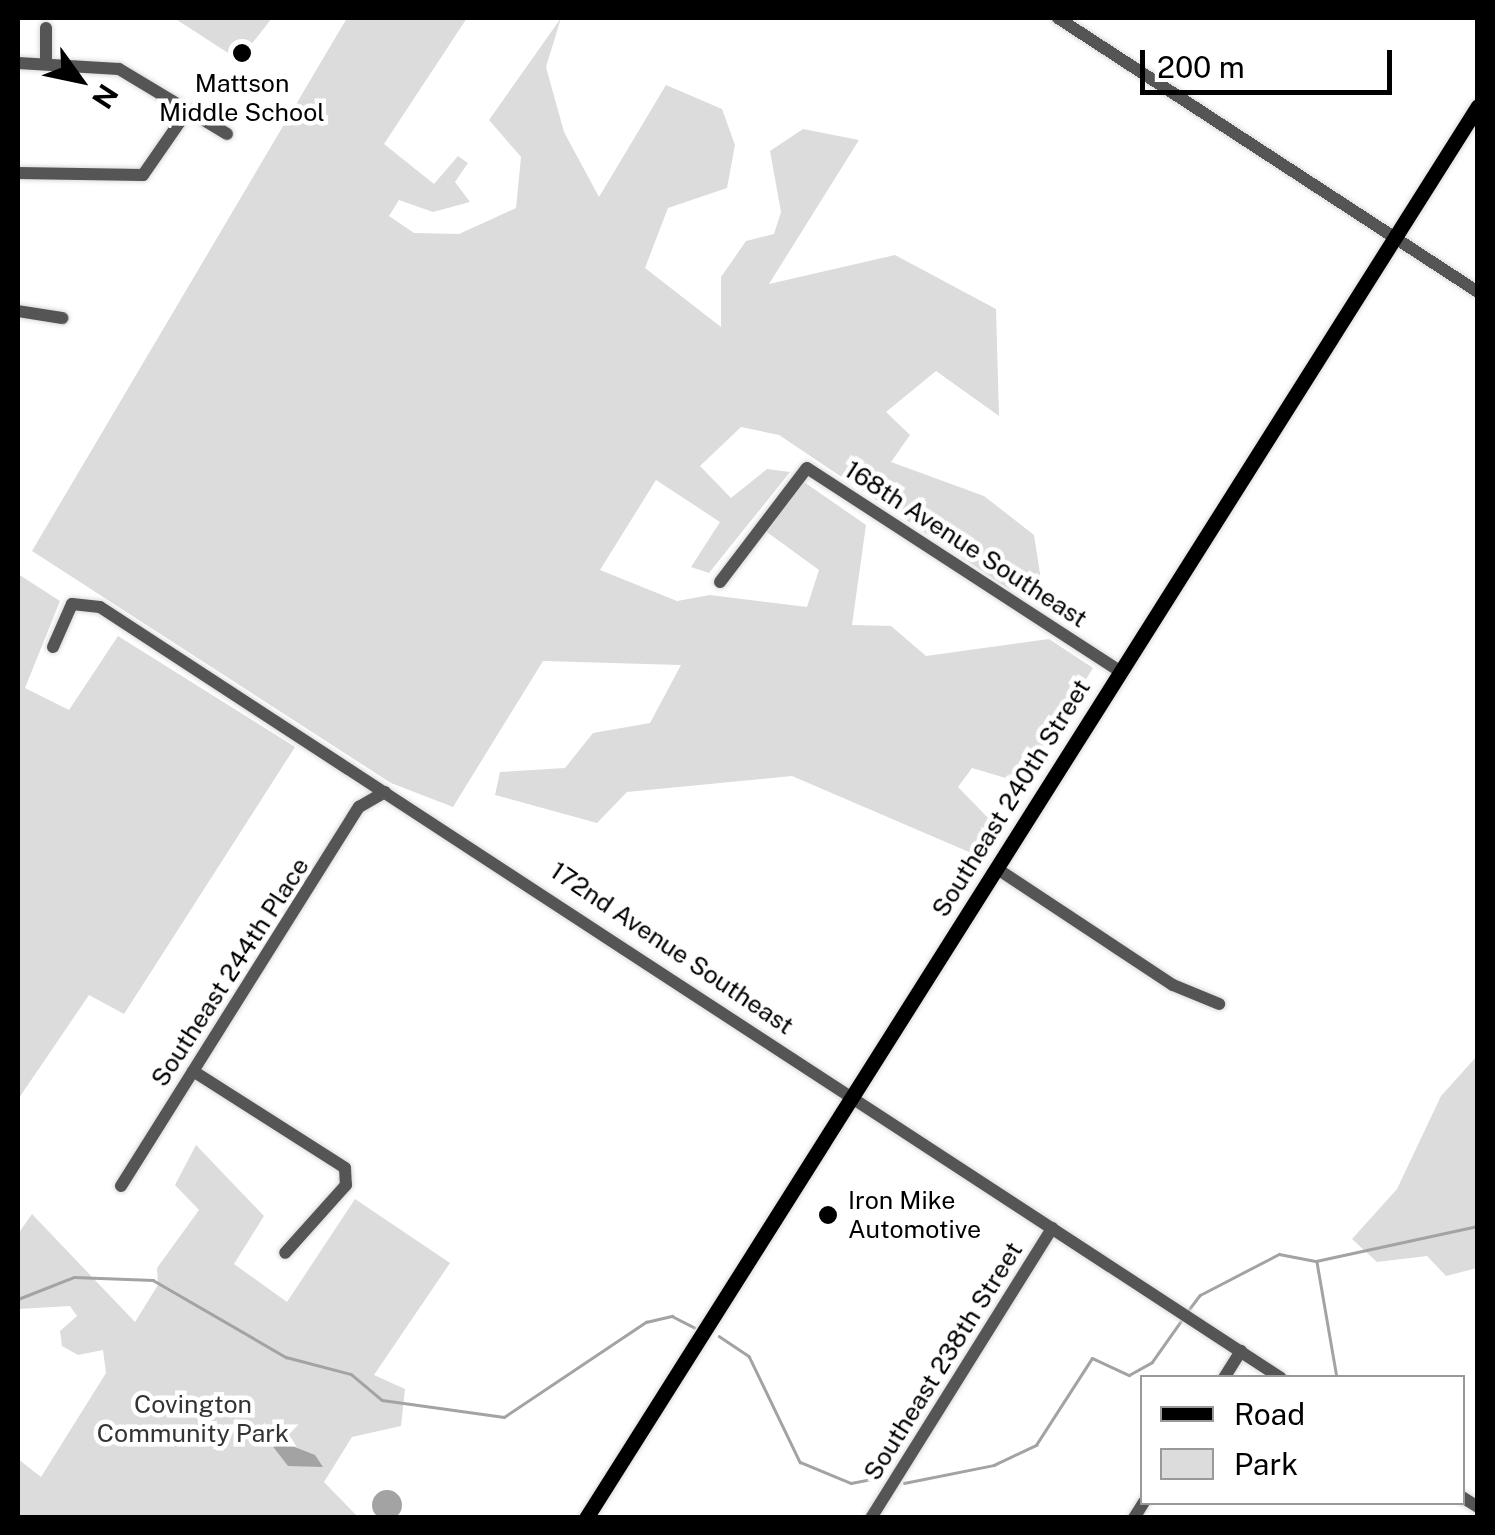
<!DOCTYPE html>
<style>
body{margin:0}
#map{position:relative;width:1495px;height:1535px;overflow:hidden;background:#fff;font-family:"Public Sans",sans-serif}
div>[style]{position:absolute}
.green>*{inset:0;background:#dcdcdc}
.water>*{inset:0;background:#a3a3a3}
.round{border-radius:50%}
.stream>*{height:2.5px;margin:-1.25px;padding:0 1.25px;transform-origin:1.25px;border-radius:1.25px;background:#a3a3a3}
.roads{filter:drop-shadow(0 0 2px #dbdbdb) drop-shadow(0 0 2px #dbdbdb)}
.minor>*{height:12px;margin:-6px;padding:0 6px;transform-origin:6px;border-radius:6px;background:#555}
.major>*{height:15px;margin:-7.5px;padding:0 7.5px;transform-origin:7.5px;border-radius:7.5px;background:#000}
.dots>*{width:28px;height:28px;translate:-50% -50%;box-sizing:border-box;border:5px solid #fff;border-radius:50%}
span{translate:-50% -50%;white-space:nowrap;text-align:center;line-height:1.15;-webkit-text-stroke:9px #fff;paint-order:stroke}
.poi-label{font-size:25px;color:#000}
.left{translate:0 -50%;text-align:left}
.street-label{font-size:25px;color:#000}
.park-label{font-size:25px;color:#333}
.frame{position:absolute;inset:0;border:20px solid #000;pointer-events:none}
.legend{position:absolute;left:1140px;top:1375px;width:325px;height:130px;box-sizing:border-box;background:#fff;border:2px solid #999;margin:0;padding:12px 18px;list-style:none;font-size:30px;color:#000}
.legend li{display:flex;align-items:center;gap:20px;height:50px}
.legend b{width:50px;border:2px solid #999}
.north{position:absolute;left:30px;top:30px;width:100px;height:100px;-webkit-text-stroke:8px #fff;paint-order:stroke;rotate:123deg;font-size:28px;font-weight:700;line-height:40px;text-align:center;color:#000}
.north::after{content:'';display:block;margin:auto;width:35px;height:45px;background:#000;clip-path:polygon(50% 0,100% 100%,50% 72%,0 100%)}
.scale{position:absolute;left:1140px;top:50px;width:252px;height:45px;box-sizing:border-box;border:5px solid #000;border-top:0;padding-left:12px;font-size:30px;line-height:35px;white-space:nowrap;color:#000;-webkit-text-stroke:8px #fff;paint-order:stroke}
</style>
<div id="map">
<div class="green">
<div style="clip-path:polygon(174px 18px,272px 18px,239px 60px)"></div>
<div style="clip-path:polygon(347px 18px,467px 18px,384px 144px,434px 184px,458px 156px,468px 163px,455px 182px,470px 202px,433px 212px,399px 200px,389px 216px,414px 233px,459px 234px,516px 208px,521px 157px,489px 120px,561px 18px,546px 67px,564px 132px,599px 197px,666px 85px,722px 109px,735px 145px,727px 188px,668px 208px,645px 268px,721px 327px,721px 277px,746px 241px,774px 234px,781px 212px,770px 151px,803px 129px,859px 140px,769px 284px,895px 255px,996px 309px,999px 416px,936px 371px,886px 412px,910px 435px,891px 462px,984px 496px,1034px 535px,1041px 580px,1009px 589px,779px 435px,741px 427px,700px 466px,731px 498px,767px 469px,790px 472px,709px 573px,691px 567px,720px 522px,656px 480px,600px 570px,677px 601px,710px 595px,807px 607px,819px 570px,764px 530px,804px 482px,866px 525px,852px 625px,891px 626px,926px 656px,1049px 639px,1093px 668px,1022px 783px,972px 768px,958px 787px,994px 824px,976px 855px,792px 776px,627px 792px,597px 823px,495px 795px,500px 772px,565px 768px,593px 733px,650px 723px,681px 665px,543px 661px,453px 807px,391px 783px,32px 551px)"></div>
<div style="clip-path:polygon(18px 574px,60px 601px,25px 688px,69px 710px,118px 636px,295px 747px,124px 1014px,89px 995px,19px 1098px)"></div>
<div style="clip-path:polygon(1477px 1056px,1477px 1268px,1446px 1276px,1427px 1256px,1377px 1262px,1352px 1239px,1397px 1189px,1441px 1096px)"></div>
<div style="clip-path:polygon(196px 1145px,264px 1216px,234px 1264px,287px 1302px,355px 1199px,450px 1263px,374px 1375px,405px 1389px,401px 1426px,352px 1437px,324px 1482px,358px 1517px,18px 1517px,18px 1459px,41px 1477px,106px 1373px,103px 1350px,78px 1355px,62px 1346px,60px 1331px,77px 1316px,70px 1306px,18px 1309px,18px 1234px,32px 1214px,135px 1322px,158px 1285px,157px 1268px,199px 1210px,175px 1185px)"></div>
</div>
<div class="water">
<div style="clip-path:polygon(264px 1435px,315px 1455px,323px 1467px,288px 1466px)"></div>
<div class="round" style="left:372px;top:1490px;width:30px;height:30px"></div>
</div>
<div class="stream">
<div style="left:1317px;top:1262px;width:118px;rotate:80.2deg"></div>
<div style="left:18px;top:1299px;width:60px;rotate:-21.4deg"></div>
<div style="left:74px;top:1277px;width:79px;rotate:2.2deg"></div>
<div style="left:153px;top:1280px;width:154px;rotate:30.1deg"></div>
<div style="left:286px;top:1357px;width:67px;rotate:14.7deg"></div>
<div style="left:351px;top:1374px;width:40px;rotate:40deg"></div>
<div style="left:382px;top:1400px;width:123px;rotate:7.9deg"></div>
<div style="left:504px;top:1417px;width:171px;rotate:-33.8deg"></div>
<div style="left:646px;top:1322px;width:27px;rotate:-13deg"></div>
<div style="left:672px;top:1316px;width:25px;rotate:27deg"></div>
<div style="left:1187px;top:1312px;width:21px;rotate:-53deg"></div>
<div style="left:1200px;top:1295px;width:89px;rotate:-27.4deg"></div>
<div style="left:1279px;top:1254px;width:38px;rotate:11deg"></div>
<div style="left:1316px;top:1261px;width:166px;rotate:-12.2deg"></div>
<div style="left:719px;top:1336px;width:36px;rotate:34deg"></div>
<div style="left:749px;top:1356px;width:118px;rotate:64.3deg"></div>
<div style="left:800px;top:1462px;width:55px;rotate:22.4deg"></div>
<div style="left:851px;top:1483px;width:25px;rotate:-11deg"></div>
<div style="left:904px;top:1483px;width:92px;rotate:-11.3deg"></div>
<div style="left:994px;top:1465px;width:47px;rotate:-25.5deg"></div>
<div style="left:1036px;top:1445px;width:103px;rotate:-57.2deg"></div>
<div style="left:1092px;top:1358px;width:41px;rotate:24.7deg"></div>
<div style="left:1129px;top:1375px;width:26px;rotate:-29deg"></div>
<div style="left:1152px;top:1362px;width:54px;rotate:-54.8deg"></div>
</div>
<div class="roads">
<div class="minor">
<div style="left:1058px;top:18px;width:501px;rotate:33.12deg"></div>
<div style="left:46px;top:28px;width:34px;rotate:90deg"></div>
<div style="left:18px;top:63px;width:101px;rotate:3.4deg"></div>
<div style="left:119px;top:69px;width:126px;rotate:31deg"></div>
<div style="left:18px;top:173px;width:125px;rotate:0.9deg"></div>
<div style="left:143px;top:175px;width:79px;rotate:-55.3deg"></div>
<div style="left:18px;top:311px;width:45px;rotate:9deg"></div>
<div style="left:720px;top:582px;width:143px;rotate:-52.7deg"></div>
<div style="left:807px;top:468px;width:373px;rotate:33deg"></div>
<div style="left:53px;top:647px;width:47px;rotate:-66.2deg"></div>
<div style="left:72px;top:604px;width:28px;rotate:6deg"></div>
<div style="left:100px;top:607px;width:1410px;rotate:33.14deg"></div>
<div style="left:996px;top:868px;width:212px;rotate:33.5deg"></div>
<div style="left:1173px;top:985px;width:50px;rotate:22.4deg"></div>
<div style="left:193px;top:1071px;width:180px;rotate:32.5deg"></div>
<div style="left:345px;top:1168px;width:17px;rotate:87deg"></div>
<div style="left:346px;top:1185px;width:91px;rotate:131.9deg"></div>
<div style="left:121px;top:1186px;width:448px;rotate:-57.9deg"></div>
<div style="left:359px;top:807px;width:30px;rotate:-30deg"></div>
<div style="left:1224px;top:1378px;width:32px;rotate:-58deg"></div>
<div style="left:1462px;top:1497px;width:19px;rotate:32deg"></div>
<div style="left:871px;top:1518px;width:342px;rotate:-58deg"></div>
<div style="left:1134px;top:1518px;width:19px;rotate:-58deg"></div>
</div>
<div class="major">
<div style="left:586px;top:1518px;width:1670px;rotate:-57.72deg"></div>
</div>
</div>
<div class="dots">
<div style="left:242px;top:53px;background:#000"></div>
<div style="left:828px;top:1215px;background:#000"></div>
</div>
<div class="poi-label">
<span style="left:242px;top:98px">Mattson<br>Middle School</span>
<span class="left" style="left:848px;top:1215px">Iron Mike<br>Automotive</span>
</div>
<div class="street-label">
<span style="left:966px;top:544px;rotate:33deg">168th Avenue Southeast</span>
<span style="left:1011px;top:798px;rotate:-58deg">Southeast 240th Street</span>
<span style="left:672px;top:948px;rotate:34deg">172nd Avenue Southeast</span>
<span style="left:230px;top:972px;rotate:-57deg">Southeast 244th Place</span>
<span style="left:943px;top:1361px;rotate:-58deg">Southeast 238th Street</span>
</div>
<div class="park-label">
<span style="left:193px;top:1419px">Covington<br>Community Park</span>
</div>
<div class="frame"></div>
<ul class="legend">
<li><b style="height:12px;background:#000"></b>Road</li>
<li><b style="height:28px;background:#dcdcdc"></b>Park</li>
</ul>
<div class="north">N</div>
<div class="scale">200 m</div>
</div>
